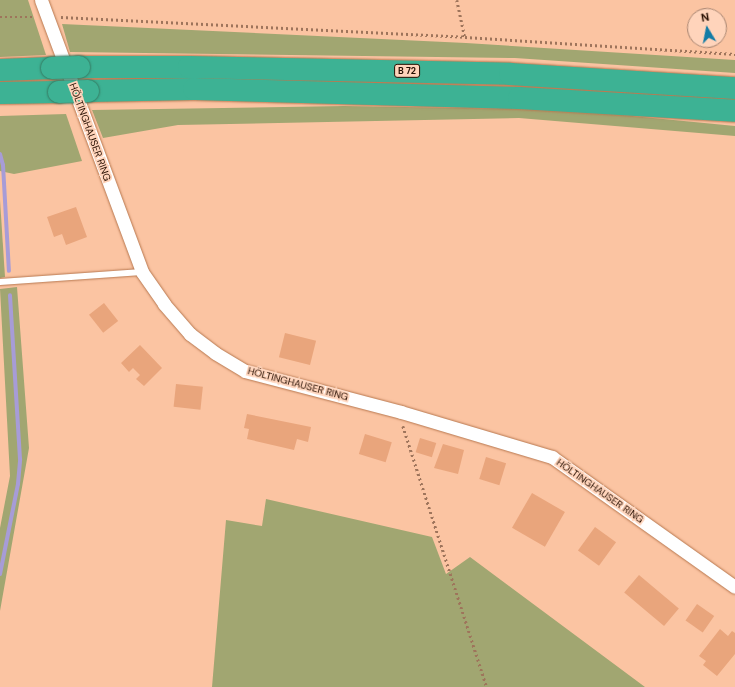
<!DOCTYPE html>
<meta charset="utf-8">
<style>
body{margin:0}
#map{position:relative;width:735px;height:687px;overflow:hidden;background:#fbc4a2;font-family:"DM Sans",sans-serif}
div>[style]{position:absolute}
.green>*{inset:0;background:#a1a671}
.stream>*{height:4px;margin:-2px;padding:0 2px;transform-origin:2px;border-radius:2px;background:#a79cd7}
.building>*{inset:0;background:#e9a57c;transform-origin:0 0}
.path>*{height:2.5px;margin-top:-1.25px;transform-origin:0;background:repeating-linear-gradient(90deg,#9e745b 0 2px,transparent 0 5px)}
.roads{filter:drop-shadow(0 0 1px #b87850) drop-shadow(0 0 1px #b87850)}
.lane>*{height:6px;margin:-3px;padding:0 3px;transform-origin:3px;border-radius:3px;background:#fff}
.street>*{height:13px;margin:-6.5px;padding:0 6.5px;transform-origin:6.5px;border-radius:6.5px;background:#fff}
.highway>*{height:22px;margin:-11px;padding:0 11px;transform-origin:11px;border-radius:11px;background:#3db294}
.bridges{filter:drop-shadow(0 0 1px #357961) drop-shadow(0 0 1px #357961)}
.highway-bridge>*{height:22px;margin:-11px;padding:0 11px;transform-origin:11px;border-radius:11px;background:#3db294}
span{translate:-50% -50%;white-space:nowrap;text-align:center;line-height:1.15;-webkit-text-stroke:3.5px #ffd4bb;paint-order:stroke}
.shield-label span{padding:1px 3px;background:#ffd4bb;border:1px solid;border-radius:3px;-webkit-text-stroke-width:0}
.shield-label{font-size:9px;color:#260e01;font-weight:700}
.street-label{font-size:10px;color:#260e01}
.north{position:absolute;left:687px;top:8px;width:40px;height:40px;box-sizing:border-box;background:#ffd4bb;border:1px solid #a88571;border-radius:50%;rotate:350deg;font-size:11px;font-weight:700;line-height:16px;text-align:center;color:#260e01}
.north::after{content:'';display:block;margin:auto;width:14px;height:18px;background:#137ca6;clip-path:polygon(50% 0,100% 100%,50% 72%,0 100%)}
</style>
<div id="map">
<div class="green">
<div style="clip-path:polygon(0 0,28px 0,46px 55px,0 57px)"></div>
<div style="clip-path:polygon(62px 24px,466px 43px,735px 60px,735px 73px,515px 58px,70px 52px)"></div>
<div style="clip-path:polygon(344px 106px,519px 109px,622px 115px,735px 126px,735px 136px,519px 118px,178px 125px,103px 138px,92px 110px)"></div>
<div style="clip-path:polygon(66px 114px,82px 161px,14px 174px,0 171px,0 116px)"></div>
<div style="clip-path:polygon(0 200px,5px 277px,0 278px)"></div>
<div style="clip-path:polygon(17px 287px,29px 448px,0 611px,0 528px,10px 476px,0 289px)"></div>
<div style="clip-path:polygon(266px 499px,432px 537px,446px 574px,470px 557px,645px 687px,212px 687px,226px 520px,262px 526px)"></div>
</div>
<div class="stream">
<div style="left:0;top:154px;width:11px;rotate:75deg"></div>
<div style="left:3px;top:165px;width:106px;rotate:86.8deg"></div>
<div style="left:0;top:574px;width:92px;rotate:-78.7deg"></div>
<div style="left:18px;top:484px;width:25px;rotate:-85deg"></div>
<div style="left:20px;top:459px;width:164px;rotate:-93.5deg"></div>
</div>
<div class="building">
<div style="clip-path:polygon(76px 207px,87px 237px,66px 245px,62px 234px,54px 237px,47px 217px)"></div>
<div style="left:104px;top:303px;width:23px;height:19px;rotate:52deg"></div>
<div style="left:285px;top:333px;width:32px;height:25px;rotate:14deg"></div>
<div style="clip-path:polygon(140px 345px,162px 368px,144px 386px,136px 379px,140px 375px,133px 368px,129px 372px,121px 363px)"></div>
<div style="left:176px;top:384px;width:27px;height:23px;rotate:6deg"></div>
<div style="clip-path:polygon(247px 414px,311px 427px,308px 442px,297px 439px,294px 450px,247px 439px,249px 429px,244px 428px)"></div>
<div style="left:365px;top:434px;width:28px;height:21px;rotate:17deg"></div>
<div style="left:420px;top:438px;width:17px;height:15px;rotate:17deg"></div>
<div style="clip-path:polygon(443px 444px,464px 450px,458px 474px,434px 468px)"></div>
<div style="left:486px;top:457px;width:21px;height:23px;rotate:17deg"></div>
<div style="left:532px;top:493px;width:38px;height:40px;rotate:30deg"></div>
<div style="left:595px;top:527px;width:26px;height:29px;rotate:36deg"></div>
<div style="left:639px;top:575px;width:52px;height:23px;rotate:40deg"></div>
<div style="left:697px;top:604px;width:21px;height:20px;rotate:35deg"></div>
<div style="clip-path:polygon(720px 629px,728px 636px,732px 631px,735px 633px,735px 654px,717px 676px,703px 665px,706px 661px,699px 656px)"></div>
</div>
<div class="path">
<div style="left:457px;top:0;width:38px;rotate:78deg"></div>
<div style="left:0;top:17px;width:34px"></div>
<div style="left:61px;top:17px;width:404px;rotate:2.8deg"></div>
<div style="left:465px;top:37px;width:271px;rotate:3.6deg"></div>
<div style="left:403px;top:426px;width:274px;rotate:72.2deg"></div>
</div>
<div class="roads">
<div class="lane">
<div style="left:0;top:282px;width:142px;rotate:-4deg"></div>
</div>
<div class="street">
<div style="left:41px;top:0;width:290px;rotate:69.6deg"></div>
<div style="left:142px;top:272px;width:39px;rotate:55deg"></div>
<div style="left:164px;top:304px;width:40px;rotate:49deg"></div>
<div style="left:190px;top:334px;width:31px;rotate:37deg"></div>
<div style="left:215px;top:353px;width:35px;rotate:31deg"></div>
<div style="left:245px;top:371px;width:161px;rotate:14.7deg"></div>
<div style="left:401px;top:412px;width:158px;rotate:16.6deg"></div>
<div style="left:552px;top:457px;width:224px;rotate:35.4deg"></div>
</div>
<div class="highway">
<div style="left:79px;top:67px;width:110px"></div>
<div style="left:189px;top:67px;width:321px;rotate:1.2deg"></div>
<div style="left:510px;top:74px;width:225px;rotate:3.6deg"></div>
<div style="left:0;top:70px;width:52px;rotate:-2.2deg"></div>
<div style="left:88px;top:91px;width:106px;rotate:-1.1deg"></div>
<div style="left:194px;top:89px;width:325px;rotate:1.6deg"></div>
<div style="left:519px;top:98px;width:216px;rotate:3.4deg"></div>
<div style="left:0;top:93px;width:59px;rotate:-1deg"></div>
</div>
</div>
<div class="bridges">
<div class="highway-bridge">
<div style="left:52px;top:68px;width:27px;rotate:-2deg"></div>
<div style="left:59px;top:92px;width:29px;rotate:-2deg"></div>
</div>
</div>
<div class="shield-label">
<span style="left:407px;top:71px">B 72</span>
</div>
<div class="street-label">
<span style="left:90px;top:132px;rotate:70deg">HÖLTINGHAUSER RING</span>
<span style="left:298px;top:384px;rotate:15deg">HÖLTINGHAUSER RING</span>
<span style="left:600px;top:491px;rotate:35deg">HÖLTINGHAUSER RING</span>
</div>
<div class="north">N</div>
</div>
